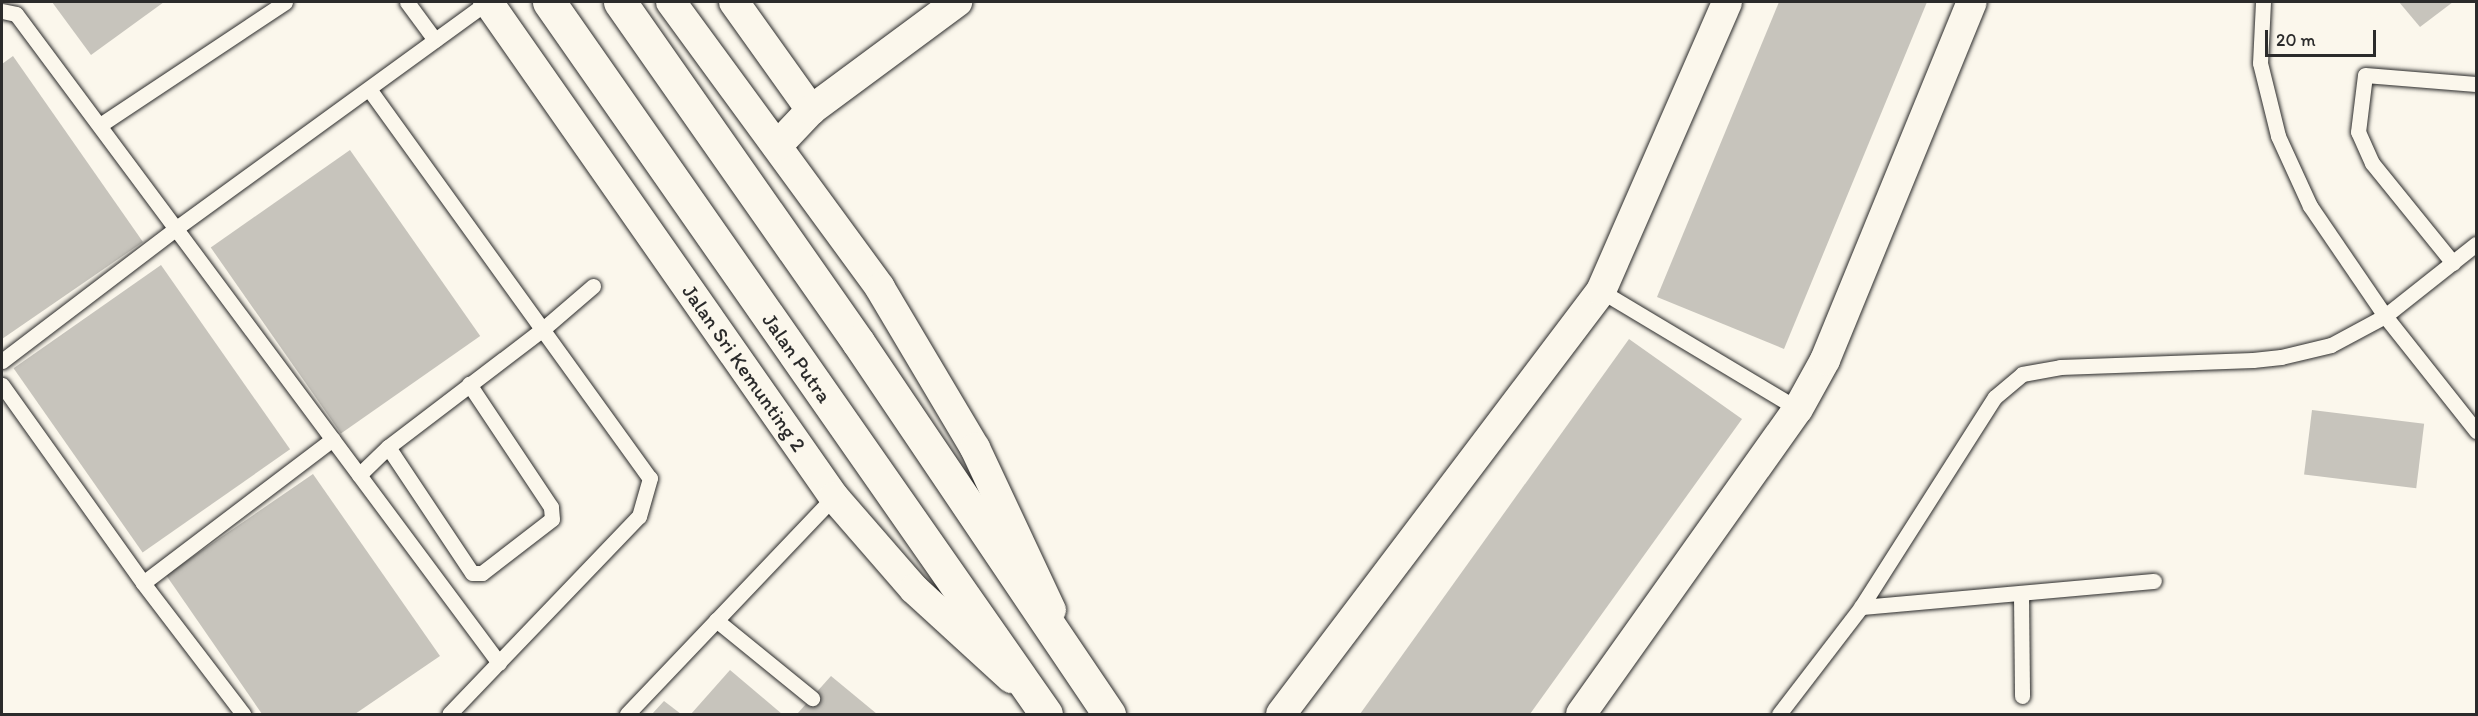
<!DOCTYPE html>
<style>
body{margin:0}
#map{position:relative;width:2478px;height:716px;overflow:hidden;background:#fbf7ec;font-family:Itim,sans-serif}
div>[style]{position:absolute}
.building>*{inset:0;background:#c7c4bc;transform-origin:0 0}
.roads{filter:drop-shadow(0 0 2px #2b2b2b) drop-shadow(0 0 2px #2b2b2b)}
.service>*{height:15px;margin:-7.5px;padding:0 7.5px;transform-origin:7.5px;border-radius:7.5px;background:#fbf7ec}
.minor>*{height:30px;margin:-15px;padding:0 15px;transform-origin:15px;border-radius:15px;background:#fbf7ec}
.secondary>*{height:33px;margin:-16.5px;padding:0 16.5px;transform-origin:16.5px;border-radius:16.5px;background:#fbf7ec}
span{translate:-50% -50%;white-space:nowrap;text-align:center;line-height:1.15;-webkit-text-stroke:4.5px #fbf7ec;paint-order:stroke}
.street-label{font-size:21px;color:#2b2b2b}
.frame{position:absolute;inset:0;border:3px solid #2b2b2b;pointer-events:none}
.scale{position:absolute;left:2265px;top:30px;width:111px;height:27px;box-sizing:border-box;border:3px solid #2b2b2b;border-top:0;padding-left:8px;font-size:18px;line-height:21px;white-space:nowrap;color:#2b2b2b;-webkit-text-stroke:4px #fbf7ec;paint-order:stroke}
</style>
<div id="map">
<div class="building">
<div style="clip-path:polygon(52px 2px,164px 2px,91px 55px)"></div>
<div style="clip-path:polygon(1779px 2px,1927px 2px,1784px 349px,1657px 297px)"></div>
<div style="clip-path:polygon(2399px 2px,2453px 2px,2420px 27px)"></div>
<div style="clip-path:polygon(13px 56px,143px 242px,2px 339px,2px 64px)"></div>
<div style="left:350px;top:150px;width:227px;height:170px;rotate:55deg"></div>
<div style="left:161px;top:265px;width:225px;height:180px;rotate:55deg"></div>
<div style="clip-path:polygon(1629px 339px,1742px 419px,1530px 714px,1360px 714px)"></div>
<div style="left:2312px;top:410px;width:113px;height:65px;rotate:7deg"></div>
<div style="clip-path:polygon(313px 474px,440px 656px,355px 714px,262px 714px,166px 575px)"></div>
<div style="clip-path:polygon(730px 670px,782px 714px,691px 714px)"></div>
<div style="clip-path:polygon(831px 676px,877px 714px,797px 714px)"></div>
<div style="clip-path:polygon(664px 701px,681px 714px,652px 714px)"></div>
</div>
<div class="roads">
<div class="service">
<div style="left:407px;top:2px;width:47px;rotate:53.6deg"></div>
<div style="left:2263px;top:2px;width:61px;rotate:92.8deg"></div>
<div style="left:2260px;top:63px;width:75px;rotate:76.1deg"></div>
<div style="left:2278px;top:136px;width:77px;rotate:65.4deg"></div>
<div style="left:2310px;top:206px;width:133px;rotate:55.7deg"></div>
<div style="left:2385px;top:316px;width:147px;rotate:51.6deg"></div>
<div style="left:2px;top:11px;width:14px;rotate:12deg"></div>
<div style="left:16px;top:14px;width:809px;rotate:53.34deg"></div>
<div style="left:369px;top:89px;width:480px;rotate:54.2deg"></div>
<div style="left:650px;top:478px;width:40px;rotate:106deg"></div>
<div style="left:639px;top:516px;width:274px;rotate:133.8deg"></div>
<div style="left:100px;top:125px;width:222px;rotate:-33.6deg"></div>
<div style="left:2453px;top:263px;width:129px;rotate:-129deg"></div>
<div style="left:2372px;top:163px;width:34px;rotate:-114deg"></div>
<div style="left:2358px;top:132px;width:57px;rotate:-83deg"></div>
<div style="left:2365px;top:75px;width:111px;rotate:4.6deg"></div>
<div style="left:1601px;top:291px;width:230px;rotate:30.9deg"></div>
<div style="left:2px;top:361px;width:218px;rotate:-37.3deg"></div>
<div style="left:175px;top:229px;width:387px;rotate:-36deg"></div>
<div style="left:2px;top:385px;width:243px;rotate:54.5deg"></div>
<div style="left:143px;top:583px;width:165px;rotate:52.6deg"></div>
<div style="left:388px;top:447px;width:151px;rotate:56.3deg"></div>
<div style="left:472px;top:573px;width:10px"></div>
<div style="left:482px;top:573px;width:88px;rotate:-37.6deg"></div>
<div style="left:552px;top:519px;width:12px;rotate:-95deg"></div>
<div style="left:551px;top:507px;width:148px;rotate:-123.7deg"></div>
<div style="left:359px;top:475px;width:40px;rotate:-44deg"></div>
<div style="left:388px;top:447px;width:195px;rotate:-37.3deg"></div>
<div style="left:543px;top:329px;width:66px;rotate:-40.7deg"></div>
<div style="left:143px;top:583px;width:238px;rotate:-37.2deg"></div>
<div style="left:2021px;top:595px;width:101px;rotate:89.4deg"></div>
<div style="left:1861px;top:607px;width:294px;rotate:-5.1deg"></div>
<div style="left:716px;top:620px;width:124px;rotate:39.1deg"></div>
<div style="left:627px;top:714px;width:300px;rotate:-46.4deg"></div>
<div style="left:1779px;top:714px;width:135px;rotate:-52.5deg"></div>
<div style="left:1861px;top:607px;width:249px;rotate:-57.5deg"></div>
<div style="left:1995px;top:397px;width:35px;rotate:-40deg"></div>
<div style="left:2022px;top:374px;width:39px;rotate:-10deg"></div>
<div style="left:2060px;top:367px;width:193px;rotate:-2.1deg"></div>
<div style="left:2253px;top:360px;width:28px;rotate:-6deg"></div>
<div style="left:2281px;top:357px;width:51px;rotate:-13.5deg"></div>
<div style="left:2331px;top:345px;width:61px;rotate:-28.2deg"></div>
<div style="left:2385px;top:316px;width:116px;rotate:-38.4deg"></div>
</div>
<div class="minor">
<div style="left:488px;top:2px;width:604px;rotate:55.05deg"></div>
<div style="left:834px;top:497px;width:122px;rotate:49deg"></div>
<div style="left:914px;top:589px;width:132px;rotate:42.5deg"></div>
<div style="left:671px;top:2px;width:354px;rotate:53.8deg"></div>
<div style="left:880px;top:288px;width:186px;rotate:59.3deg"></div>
<div style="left:975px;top:448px;width:179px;rotate:64.9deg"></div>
<div style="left:734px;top:2px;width:133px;rotate:54.5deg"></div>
<div style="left:777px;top:146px;width:50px;rotate:-46.6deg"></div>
<div style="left:811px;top:110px;width:182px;rotate:-36.5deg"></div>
<div style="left:1281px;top:714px;width:530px;rotate:-52.89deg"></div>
<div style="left:1601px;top:291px;width:315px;rotate:-66.4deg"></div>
<div style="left:1581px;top:714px;width:374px;rotate:-54.6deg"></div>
<div style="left:1798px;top:409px;width:56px;rotate:-61.1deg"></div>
<div style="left:1825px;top:360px;width:387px;rotate:-67.7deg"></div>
</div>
<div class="secondary">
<div style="left:549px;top:2px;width:868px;rotate:55.08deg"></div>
<div style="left:620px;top:2px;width:415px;rotate:55deg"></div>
<div style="left:858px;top:342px;width:449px;rotate:56deg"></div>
</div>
</div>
<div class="street-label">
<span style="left:797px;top:358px;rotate:55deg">Jalan Putra</span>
<span style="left:744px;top:368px;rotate:55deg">Jalan Sri Kemunting 2</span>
</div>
<div class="frame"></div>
<div class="scale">20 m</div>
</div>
